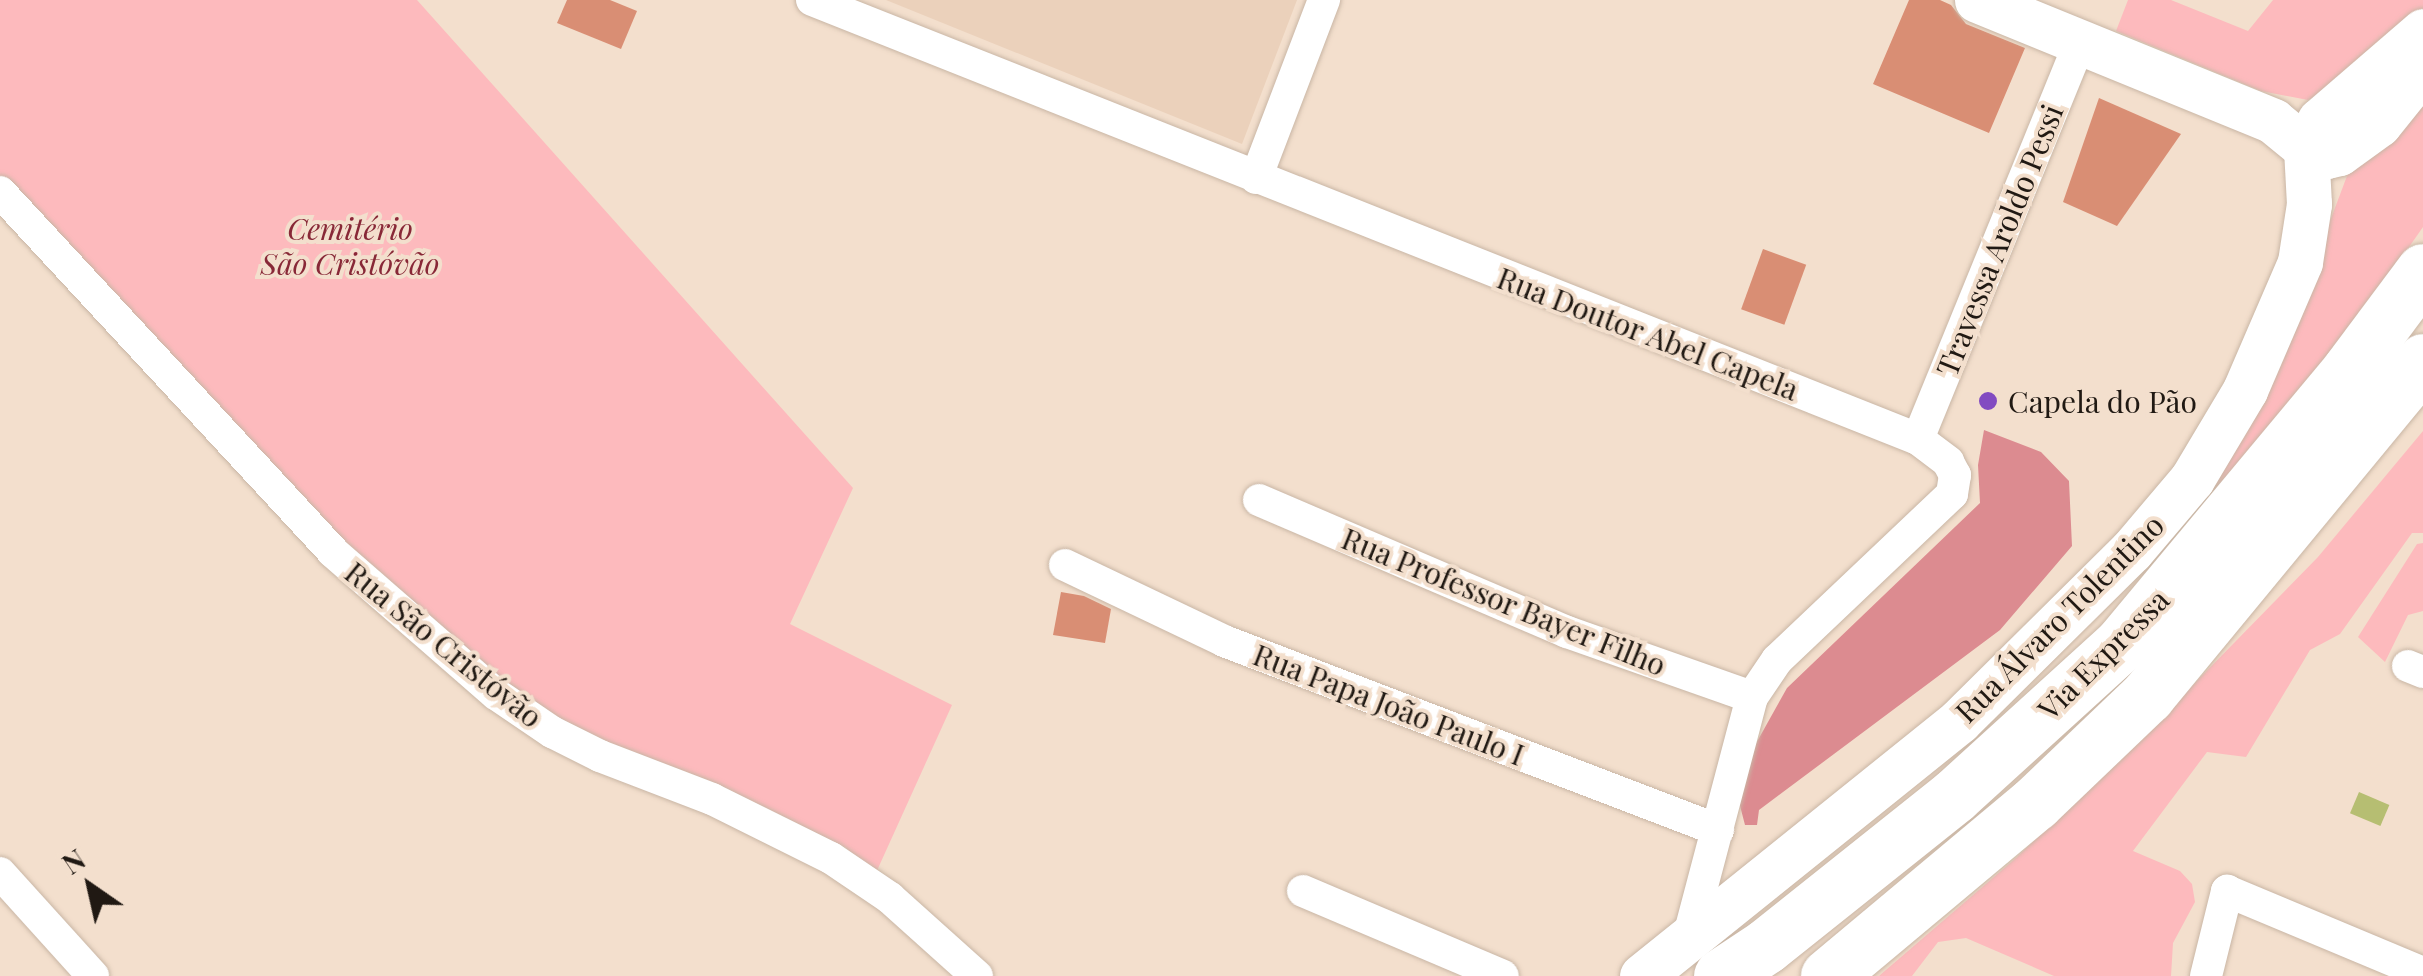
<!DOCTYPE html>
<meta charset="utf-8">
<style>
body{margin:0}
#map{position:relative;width:2423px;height:976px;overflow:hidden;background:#f3dfcd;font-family:"Playfair Display",serif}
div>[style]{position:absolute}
.built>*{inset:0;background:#ebd1bb}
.green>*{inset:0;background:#fdbabd}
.forest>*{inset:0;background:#dc8b90}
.water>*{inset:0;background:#b6be72;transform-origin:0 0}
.building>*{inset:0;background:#d98e74;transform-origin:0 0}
.roads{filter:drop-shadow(0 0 2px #c9b6a5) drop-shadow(0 0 2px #c9b6a5)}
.minor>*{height:32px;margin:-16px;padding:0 16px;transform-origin:16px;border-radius:16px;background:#fff}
.secondary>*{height:45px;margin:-22.5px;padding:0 22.5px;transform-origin:22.5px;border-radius:22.5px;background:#fff}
.motorway>*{height:55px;margin:-27.5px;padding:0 27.5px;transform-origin:27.5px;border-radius:27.5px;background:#fff}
.dots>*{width:28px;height:28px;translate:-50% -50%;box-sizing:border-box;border:5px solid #f3dfcd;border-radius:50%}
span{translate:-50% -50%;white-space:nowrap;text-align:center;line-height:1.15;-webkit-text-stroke:8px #f3dfcd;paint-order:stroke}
.park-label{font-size:30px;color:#882837;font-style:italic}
.street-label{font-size:30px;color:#201913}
.poi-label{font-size:30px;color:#201913}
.left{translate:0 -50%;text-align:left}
.north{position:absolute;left:40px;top:836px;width:100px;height:100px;-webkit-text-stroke:8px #f3dfcd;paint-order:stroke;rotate:326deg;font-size:28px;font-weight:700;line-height:40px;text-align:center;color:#201913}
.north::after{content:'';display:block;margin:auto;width:35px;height:45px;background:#201913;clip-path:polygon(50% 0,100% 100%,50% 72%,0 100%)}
</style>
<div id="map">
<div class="built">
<div style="clip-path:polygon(886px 0,1297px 0,1242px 144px)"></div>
</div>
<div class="green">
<div style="clip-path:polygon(0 0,417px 0,853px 488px,790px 624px,952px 705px,875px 875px,845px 847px,584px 742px,508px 688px,323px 530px,0 177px)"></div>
<div style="clip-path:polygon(2128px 0,2171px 0,2248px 31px,2273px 0,2423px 0,2423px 16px,2354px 77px,2308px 100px,2261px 91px,2116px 31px)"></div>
<div style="clip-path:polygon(2423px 101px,2423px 227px,2372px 300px,2198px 513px,2267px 389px,2350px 168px)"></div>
<div style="clip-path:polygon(2423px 431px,2423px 533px,2412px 533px,2340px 634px,2310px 650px,2246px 757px,2207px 752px,2133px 851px,2180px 871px,2192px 884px,2195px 902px,2173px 943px,2171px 976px,2054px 976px,1966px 938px,1938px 942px,1912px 976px,1879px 976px,2016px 858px,2148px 731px,2318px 557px)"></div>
<div style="clip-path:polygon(2423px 543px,2423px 611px,2408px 615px,2385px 662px,2358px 637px,2417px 544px)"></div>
</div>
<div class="forest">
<div style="clip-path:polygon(1984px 430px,2041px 452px,2069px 481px,2072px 546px,2000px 630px,1759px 810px,1757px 825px,1745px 825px,1739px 802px,1754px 747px,1787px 688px,1980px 503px,1978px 465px)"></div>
</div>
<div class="water">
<div style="left:2359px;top:792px;width:33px;height:23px;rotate:23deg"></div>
</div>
<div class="building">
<div style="clip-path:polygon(567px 0,610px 0,637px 11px,621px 49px,557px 23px)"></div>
<div style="clip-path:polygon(1909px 0,1940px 0,1951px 5px,1966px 24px,2025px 48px,1989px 133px,1873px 84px)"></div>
<div style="clip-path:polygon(2099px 98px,2181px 134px,2117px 226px,2063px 202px)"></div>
<div style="left:1763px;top:249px;width:46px;height:64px;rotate:20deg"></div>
<div style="clip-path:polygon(1061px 592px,1084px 596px,1111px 609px,1105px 643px,1053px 635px)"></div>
</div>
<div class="roads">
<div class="minor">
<div style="left:812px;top:0;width:1190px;rotate:21.65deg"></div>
<div style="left:1918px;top:439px;width:38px;rotate:37deg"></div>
<div style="left:1948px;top:462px;width:15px;rotate:62deg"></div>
<div style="left:1955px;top:475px;width:19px;rotate:99deg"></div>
<div style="left:1952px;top:494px;width:241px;rotate:136.5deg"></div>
<div style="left:1777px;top:660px;width:45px;rotate:124deg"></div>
<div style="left:1752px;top:697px;width:251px;rotate:104.8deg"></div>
<div style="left:1256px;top:178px;width:191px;rotate:-69.1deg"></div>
<div style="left:0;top:192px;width:490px;rotate:47.2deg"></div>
<div style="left:333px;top:552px;width:216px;rotate:41.1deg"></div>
<div style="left:496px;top:694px;width:68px;rotate:34.2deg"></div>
<div style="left:552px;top:732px;width:54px;rotate:26.6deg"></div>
<div style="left:600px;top:756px;width:120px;rotate:21deg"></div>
<div style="left:712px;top:799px;width:133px;rotate:26.4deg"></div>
<div style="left:831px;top:858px;width:71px;rotate:34.1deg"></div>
<div style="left:890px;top:898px;width:117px;rotate:41.9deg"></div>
<div style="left:1918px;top:439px;width:429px;rotate:-67.8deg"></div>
<div style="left:1259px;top:500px;width:335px;rotate:23.2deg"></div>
<div style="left:1567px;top:632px;width:196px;rotate:19.4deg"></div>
<div style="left:1065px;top:565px;width:176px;rotate:25.5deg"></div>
<div style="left:1224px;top:641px;width:529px;rotate:20.94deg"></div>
<div style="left:2408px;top:666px;width:16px;rotate:22deg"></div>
<div style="left:0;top:873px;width:139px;rotate:47.9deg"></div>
<div style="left:1303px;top:891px;width:217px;rotate:23deg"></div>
<div style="left:2206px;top:976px;width:88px;rotate:-76.1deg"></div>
<div style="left:2227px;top:891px;width:212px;rotate:22.7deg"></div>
</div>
<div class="secondary">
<div style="left:1977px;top:0;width:320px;rotate:22.2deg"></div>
<div style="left:2273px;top:121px;width:43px;rotate:39.3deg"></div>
<div style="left:2306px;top:148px;width:22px;rotate:21deg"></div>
<div style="left:2327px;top:156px;width:12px;rotate:-14deg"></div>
<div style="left:2339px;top:153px;width:49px;rotate:-35.9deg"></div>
<div style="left:2379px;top:124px;width:70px;rotate:-51.3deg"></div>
<div style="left:1642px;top:976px;width:407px;rotate:-38.8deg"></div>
<div style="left:1959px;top:721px;width:242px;rotate:-44.7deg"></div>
<div style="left:2131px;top:551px;width:94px;rotate:-49.7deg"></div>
<div style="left:2192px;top:479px;width:104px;rotate:-59.2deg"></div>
<div style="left:2245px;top:390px;width:139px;rotate:-66.7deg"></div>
<div style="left:2300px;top:262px;width:59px;rotate:-81.2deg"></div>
<div style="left:2309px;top:204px;width:56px;rotate:-93.1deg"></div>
<div style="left:2306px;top:148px;width:14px;rotate:-69deg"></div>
<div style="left:2311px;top:135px;width:17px;rotate:-59deg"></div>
<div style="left:2320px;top:120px;width:136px;rotate:-40.8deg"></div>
</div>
<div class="motorway">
<div style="left:1721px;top:976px;width:54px;rotate:-33.7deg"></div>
<div style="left:1766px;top:946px;width:241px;rotate:-38.6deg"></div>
<div style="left:1954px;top:796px;width:227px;rotate:-42.3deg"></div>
<div style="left:2122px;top:643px;width:356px;rotate:-50.2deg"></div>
<div style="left:2350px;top:369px;width:122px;rotate:-53.3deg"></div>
<div style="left:1828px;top:976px;width:270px;rotate:-39.9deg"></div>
<div style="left:2035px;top:803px;width:155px;rotate:-43.7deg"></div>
<div style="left:2147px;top:696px;width:434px;rotate:-50.5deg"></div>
</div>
</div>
<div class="dots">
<div style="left:1988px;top:401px;background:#824bc1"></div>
</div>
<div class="park-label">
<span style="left:350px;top:245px">Cemitério<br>São Cristóvão</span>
</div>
<div class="street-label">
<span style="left:1999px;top:240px;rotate:-68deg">Travessa Aroldo Pessi</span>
<span style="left:1648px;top:333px;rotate:21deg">Rua Doutor Abel Capela</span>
<span style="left:1504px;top:601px;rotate:22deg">Rua Professor Bayer Filho</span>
<span style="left:2059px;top:618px;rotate:-45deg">Rua Álvaro Tolentino</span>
<span style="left:444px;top:644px;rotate:39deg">Rua São Cristóvão</span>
<span style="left:2103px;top:654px;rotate:-45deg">Via Expressa</span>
<span style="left:1389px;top:704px;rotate:21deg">Rua Papa João Paulo I</span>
</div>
<div class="poi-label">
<span class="left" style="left:2008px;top:401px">Capela do Pão</span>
</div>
<div class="north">N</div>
</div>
